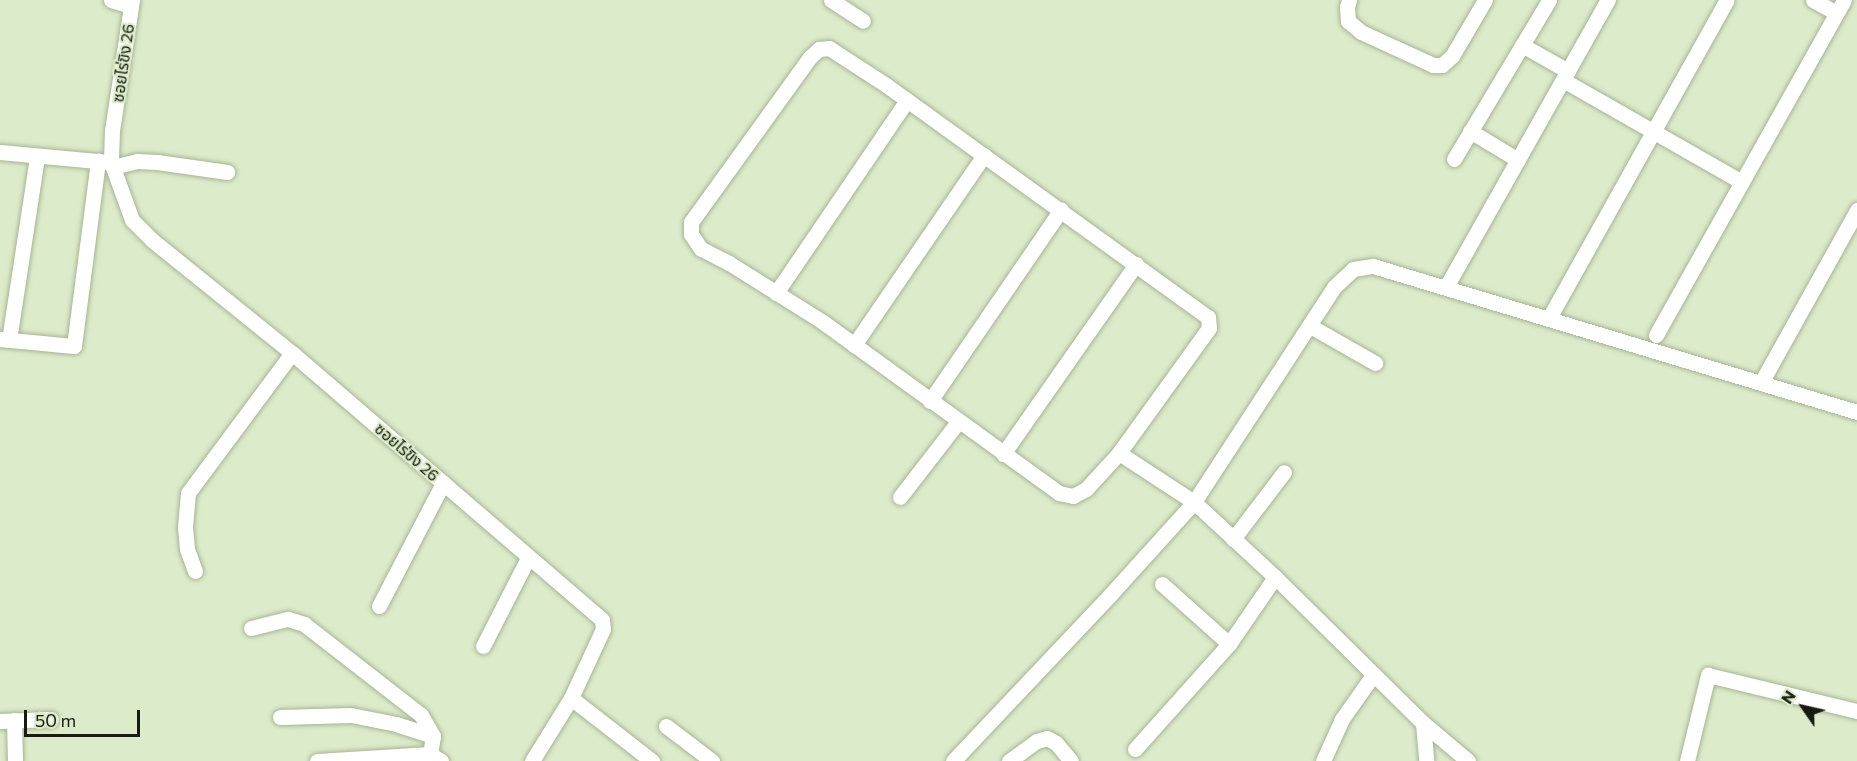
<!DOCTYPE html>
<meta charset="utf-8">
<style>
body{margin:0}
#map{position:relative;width:1857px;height:761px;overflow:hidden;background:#dcebca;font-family:Commissioner,"Noto Sans Thai",sans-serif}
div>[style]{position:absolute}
.roads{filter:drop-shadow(0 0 2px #a7b495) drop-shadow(0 0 2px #a7b495)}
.minor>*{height:15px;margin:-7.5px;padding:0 7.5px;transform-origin:7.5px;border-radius:7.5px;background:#fff}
span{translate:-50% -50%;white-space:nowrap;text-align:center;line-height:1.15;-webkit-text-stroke:4.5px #dcebca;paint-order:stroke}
.street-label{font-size:16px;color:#171b10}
.north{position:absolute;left:1773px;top:677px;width:60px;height:60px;-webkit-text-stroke:4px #dcebca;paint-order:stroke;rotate:304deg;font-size:16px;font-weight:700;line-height:24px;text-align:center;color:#171b10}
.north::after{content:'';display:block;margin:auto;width:21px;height:27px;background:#171b10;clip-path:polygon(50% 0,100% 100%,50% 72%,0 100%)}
.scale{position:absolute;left:24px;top:710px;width:116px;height:27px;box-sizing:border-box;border:3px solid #171b10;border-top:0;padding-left:8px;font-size:18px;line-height:21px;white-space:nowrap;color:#171b10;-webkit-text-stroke:4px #dcebca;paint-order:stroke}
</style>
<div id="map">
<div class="roads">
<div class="minor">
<div style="left:111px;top:0;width:21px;rotate:17deg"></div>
<div style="left:132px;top:0;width:132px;rotate:98.7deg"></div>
<div style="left:112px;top:130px;width:32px;rotate:92deg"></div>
<div style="left:111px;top:162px;width:62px;rotate:70.1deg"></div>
<div style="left:132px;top:220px;width:28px;rotate:45deg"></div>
<div style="left:152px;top:240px;width:180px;rotate:38.9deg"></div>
<div style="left:292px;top:353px;width:409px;rotate:40.7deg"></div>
<div style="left:602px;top:620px;width:9px;rotate:84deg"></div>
<div style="left:603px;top:629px;width:76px;rotate:114.9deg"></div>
<div style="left:571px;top:698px;width:74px;rotate:121.8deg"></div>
<div style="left:831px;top:0;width:38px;rotate:33deg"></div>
<div style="left:1349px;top:0;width:7px;rotate:106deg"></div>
<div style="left:1347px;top:7px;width:14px;rotate:86deg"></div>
<div style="left:1348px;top:21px;width:17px;rotate:40deg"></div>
<div style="left:1361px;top:32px;width:79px;rotate:24.6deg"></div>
<div style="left:1433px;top:65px;width:9px"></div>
<div style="left:1442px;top:65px;width:13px;rotate:-42deg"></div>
<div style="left:1452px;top:56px;width:65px;rotate:-59.5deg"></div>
<div style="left:1813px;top:0;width:26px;rotate:29deg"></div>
<div style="left:1522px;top:45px;width:53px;rotate:29.5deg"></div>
<div style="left:829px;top:48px;width:68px;rotate:33deg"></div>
<div style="left:886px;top:85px;width:397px;rotate:35.8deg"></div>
<div style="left:1208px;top:317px;width:11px;rotate:85deg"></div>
<div style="left:1209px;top:328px;width:154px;rotate:125.8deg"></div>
<div style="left:1119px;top:453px;width:49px;rotate:132.5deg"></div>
<div style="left:1086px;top:489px;width:15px;rotate:152deg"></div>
<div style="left:1073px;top:496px;width:14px;rotate:-168deg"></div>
<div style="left:1059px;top:493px;width:291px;rotate:-144.1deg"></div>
<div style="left:823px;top:322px;width:111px;rotate:-147.9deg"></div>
<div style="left:729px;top:263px;width:31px;rotate:-153deg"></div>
<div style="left:701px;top:249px;width:18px;rotate:-124deg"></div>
<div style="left:691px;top:234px;width:12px;rotate:-90deg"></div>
<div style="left:691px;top:222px;width:203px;rotate:-54.2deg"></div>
<div style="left:810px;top:57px;width:12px;rotate:-42deg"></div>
<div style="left:819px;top:49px;width:10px;rotate:-6deg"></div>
<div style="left:1563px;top:80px;width:206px;rotate:29.7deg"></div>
<div style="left:1470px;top:131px;width:56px;rotate:31.1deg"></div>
<div style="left:0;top:152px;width:108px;rotate:5.3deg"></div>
<div style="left:1454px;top:159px;width:185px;rotate:-59.1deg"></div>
<div style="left:113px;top:167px;width:25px;rotate:-14deg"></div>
<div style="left:137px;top:161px;width:20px;rotate:3deg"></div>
<div style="left:157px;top:162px;width:71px;rotate:8.1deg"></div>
<div style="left:1446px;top:287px;width:330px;rotate:-60.6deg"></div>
<div style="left:776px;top:293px;width:233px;rotate:-55.8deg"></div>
<div style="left:1549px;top:318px;width:364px;rotate:-60.8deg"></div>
<div style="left:1310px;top:326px;width:75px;rotate:29.6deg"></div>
<div style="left:1656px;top:335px;width:384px;rotate:-60.7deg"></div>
<div style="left:0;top:339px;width:74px;rotate:5.4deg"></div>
<div style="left:74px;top:346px;width:187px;rotate:-82.6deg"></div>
<div style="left:9px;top:340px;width:185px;rotate:-81.3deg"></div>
<div style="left:854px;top:345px;width:230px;rotate:-55.6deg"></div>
<div style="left:1762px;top:381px;width:196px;rotate:-60.9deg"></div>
<div style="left:930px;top:401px;width:232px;rotate:-55.6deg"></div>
<div style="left:1119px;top:453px;width:90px;rotate:33.2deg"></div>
<div style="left:1194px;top:502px;width:110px;rotate:42.8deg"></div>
<div style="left:1275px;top:577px;width:208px;rotate:44.6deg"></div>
<div style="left:1423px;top:723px;width:59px;rotate:40.2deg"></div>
<div style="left:1003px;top:454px;width:232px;rotate:-55deg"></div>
<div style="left:900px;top:497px;width:95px;rotate:-52.3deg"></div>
<div style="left:1233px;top:539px;width:84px;rotate:-52.7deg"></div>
<div style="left:195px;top:571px;width:23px;rotate:-110deg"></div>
<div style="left:187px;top:549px;width:22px;rotate:-95deg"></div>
<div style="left:185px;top:527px;width:34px;rotate:-85deg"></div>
<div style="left:188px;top:493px;width:174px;rotate:-53.4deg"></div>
<div style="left:1162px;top:584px;width:90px;rotate:41.8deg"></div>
<div style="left:379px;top:606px;width:139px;rotate:-62.5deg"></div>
<div style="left:251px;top:628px;width:38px;rotate:-14deg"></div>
<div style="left:288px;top:619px;width:17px;rotate:17deg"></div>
<div style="left:304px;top:624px;width:148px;rotate:37.9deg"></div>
<div style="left:421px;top:715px;width:24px;rotate:60deg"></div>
<div style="left:433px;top:736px;width:18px;rotate:99deg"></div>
<div style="left:483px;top:646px;width:99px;rotate:-62.9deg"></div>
<div style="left:571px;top:698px;width:103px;rotate:37.9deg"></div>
<div style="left:280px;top:717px;width:71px;rotate:-1.6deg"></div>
<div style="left:351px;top:715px;width:46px;rotate:11.3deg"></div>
<div style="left:396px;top:724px;width:39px;rotate:18deg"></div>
<div style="left:14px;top:720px;width:41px;rotate:88.6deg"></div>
<div style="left:0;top:721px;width:51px;rotate:-2.2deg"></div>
<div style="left:1423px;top:723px;width:38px;rotate:85deg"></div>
<div style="left:666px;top:726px;width:58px;rotate:37.3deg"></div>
<div style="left:1135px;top:749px;width:141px;rotate:-48.2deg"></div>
<div style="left:1229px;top:644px;width:81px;rotate:-55.5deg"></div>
<div style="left:317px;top:761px;width:113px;rotate:-3.5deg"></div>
<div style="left:430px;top:754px;width:13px;rotate:32deg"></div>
<div style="left:953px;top:761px;width:228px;rotate:-46.6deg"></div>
<div style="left:1110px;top:595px;width:125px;rotate:-47.9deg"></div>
<div style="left:1194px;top:502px;width:257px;rotate:-56.9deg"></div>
<div style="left:1334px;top:287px;width:26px;rotate:-43deg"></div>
<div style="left:1353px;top:269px;width:20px;rotate:-9deg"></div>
<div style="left:1373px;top:266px;width:506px;rotate:16.79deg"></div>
<div style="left:1009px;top:761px;width:34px;rotate:-36deg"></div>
<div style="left:1037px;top:741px;width:10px;rotate:-17deg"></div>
<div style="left:1047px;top:738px;width:10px;rotate:29deg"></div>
<div style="left:1056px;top:743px;width:23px;rotate:50deg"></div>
<div style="left:1323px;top:761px;width:46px;rotate:-65.7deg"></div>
<div style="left:1342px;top:719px;width:54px;rotate:-54.8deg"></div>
<div style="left:1687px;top:761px;width:89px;rotate:-76.3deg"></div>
<div style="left:1708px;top:675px;width:153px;rotate:13.6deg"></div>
</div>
</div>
<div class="street-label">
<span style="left:123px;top:63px;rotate:-82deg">ซอยไร่ขิง 26</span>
<span style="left:407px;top:452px;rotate:41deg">ซอยไร่ขิง 26</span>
</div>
<div class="north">N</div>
<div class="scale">50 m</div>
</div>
